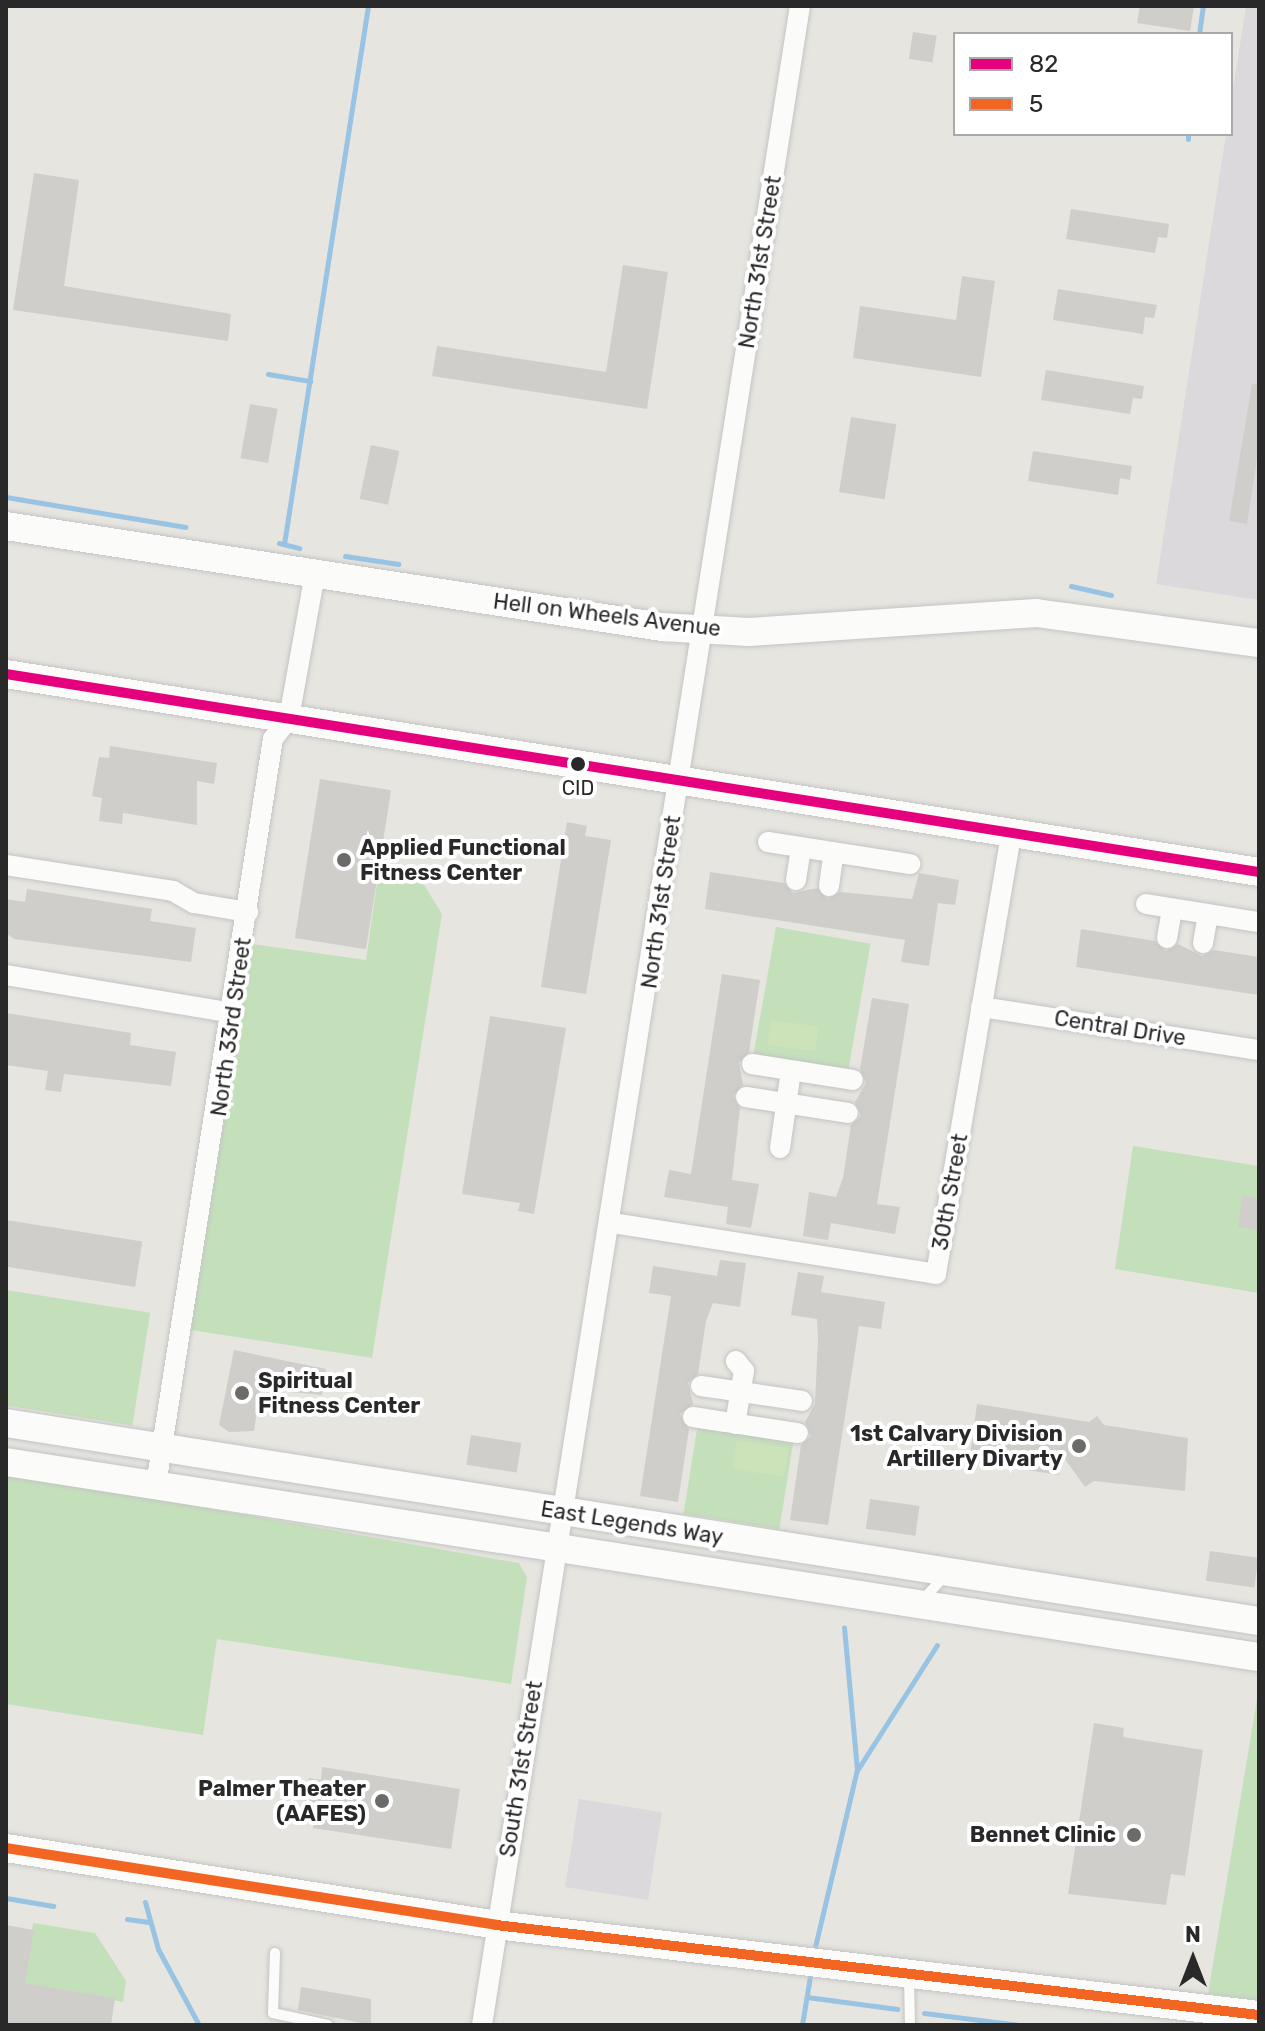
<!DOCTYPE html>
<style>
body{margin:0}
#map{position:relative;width:1265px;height:2031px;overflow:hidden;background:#e6e5e0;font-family:Rubik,sans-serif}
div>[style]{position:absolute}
.industrial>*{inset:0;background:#dbd9db;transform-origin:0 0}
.green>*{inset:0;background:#c4e0bb;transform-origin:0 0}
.pitch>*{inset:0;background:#cce3b9;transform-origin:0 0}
.stream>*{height:5px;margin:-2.5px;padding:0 2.5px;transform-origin:2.5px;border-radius:2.5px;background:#98c3e2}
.building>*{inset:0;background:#cfceca;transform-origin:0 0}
.roads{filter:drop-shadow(0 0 2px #c4c4c4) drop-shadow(0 0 2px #c4c4c4)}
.lane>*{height:10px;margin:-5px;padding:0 5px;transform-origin:5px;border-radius:5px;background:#fbfbfa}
.street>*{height:20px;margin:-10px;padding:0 10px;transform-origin:10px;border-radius:10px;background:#fbfbfa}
.secondary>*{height:28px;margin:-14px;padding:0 14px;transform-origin:14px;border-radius:14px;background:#fbfbfa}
.bus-1>*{height:10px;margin:-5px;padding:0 5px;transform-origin:5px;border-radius:5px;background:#e5007d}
.bus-2>*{height:10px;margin:-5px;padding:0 5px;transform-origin:5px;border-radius:5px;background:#f26522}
.dots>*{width:22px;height:22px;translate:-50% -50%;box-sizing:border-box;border:4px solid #fff;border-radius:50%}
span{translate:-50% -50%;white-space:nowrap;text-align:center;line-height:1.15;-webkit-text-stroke:8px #fff;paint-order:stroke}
.bus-label{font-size:20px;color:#292929}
.street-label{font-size:22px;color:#292929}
.poi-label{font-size:22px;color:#292929;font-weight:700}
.left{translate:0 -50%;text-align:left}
.right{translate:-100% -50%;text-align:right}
.frame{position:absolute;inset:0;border:8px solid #292929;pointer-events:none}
.legend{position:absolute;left:953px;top:32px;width:280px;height:104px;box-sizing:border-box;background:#fff;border:2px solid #a9a9a9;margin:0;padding:10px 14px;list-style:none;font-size:24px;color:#292929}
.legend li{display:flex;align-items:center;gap:16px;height:40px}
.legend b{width:40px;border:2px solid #a9a9a9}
.north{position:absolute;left:1153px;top:1919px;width:80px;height:80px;-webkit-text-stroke:6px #fff;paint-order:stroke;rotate:0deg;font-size:22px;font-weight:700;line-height:32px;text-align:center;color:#292929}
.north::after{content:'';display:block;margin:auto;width:28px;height:36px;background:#292929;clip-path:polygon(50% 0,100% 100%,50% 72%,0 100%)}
</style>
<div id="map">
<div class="industrial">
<div style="clip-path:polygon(1246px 6px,1259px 6px,1259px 600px,1156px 584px)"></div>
<div style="left:579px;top:1799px;width:84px;height:89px;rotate:9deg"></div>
</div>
<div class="green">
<div style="clip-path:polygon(379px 869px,418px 875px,442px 914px,372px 1358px,191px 1330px,252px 944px,366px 960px)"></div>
<div style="left:776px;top:927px;width:96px;height:135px;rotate:10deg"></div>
<div style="clip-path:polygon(1133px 1146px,1259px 1166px,1259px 1293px,1115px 1269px)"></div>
<div style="left:6px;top:1290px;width:146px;height:114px;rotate:9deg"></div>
<div style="left:698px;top:1423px;width:97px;height:92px;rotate:9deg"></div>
<div style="clip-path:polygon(6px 1473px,519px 1563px,527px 1577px,511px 1684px,217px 1639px,203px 1735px,6px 1704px)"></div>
<div style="clip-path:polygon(1259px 1687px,1259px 2000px,1208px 1994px)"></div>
<div style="clip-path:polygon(33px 1923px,95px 1933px,126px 1981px,123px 2002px,25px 1983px)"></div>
</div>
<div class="pitch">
<div style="left:771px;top:1020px;width:48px;height:25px;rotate:8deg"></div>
<div style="left:737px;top:1440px;width:52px;height:29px;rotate:9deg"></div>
</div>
<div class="stream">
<div style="left:1199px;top:34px;width:28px;rotate:-82deg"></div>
<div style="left:1188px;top:134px;width:5px;rotate:90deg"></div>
<div style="left:268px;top:374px;width:43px;rotate:9.5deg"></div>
<div style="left:6px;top:497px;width:182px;rotate:9.5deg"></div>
<div style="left:279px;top:543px;width:21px;rotate:14deg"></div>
<div style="left:284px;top:544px;width:545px;rotate:-81.13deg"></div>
<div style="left:345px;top:556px;width:54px;rotate:8.6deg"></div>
<div style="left:1071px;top:586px;width:41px;rotate:12.7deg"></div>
<div style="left:858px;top:1769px;width:147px;rotate:-57.5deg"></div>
<div style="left:6px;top:1898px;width:48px;rotate:9.7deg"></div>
<div style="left:145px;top:1902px;width:49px;rotate:74.5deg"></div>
<div style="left:158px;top:1949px;width:86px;rotate:61.7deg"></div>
<div style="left:127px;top:1919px;width:22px;rotate:8deg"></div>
<div style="left:815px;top:1947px;width:182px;rotate:-76.7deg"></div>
<div style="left:857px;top:1770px;width:143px;rotate:-95.2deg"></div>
<div style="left:807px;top:1997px;width:91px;rotate:7.6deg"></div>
<div style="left:924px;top:2013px;width:98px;rotate:7.1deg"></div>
<div style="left:802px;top:2025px;width:50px;rotate:-80.7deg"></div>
</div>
<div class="building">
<div style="clip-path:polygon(1140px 6px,1194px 6px,1190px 31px,1137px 23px)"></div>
<div style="left:913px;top:32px;width:24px;height:27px;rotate:9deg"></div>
<div style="clip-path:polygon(34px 173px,79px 180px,64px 286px,231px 314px,228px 341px,13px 310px)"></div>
<div style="clip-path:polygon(1071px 209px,1169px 224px,1167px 238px,1158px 237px,1155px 253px,1066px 239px)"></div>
<div style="clip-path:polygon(623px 265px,668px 272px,647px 409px,432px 376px,437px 346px,606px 372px)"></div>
<div style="clip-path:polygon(962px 276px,995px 281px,981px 377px,853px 358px,860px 306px,956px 320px)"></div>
<div style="clip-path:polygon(1058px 289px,1157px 305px,1154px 318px,1145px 317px,1143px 334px,1053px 320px)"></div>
<div style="clip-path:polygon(1046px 370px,1144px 386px,1142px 399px,1133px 398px,1130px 414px,1041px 400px)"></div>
<div style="clip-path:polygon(1252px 384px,1259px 384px,1259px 446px,1247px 524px,1229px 521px)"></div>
<div style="left:250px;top:404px;width:28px;height:55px;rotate:10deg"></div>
<div style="left:851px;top:417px;width:46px;height:76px;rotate:9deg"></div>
<div style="left:371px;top:445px;width:29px;height:55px;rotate:12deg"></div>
<div style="clip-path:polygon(1033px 451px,1132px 466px,1130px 480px,1120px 478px,1118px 495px,1028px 481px)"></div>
<div style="clip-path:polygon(110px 746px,217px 763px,214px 784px,197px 781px,197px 825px,123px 813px,122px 824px,99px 821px,102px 798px,92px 796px,99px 757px,109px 758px)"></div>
<div style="left:320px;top:779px;width:72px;height:161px;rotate:9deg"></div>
<div style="clip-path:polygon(567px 822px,587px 826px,585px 836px,611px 840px,586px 994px,541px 987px)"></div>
<div style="clip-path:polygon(710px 872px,784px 883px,793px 893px,817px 888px,828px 899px,840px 892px,912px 899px,919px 873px,959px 880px,955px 905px,938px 903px,929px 966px,901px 962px,905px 940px,705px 909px)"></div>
<div style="clip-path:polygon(27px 889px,152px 909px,150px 921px,196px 928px,191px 962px,14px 939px,6px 933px,6px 899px,25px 902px)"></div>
<div style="clip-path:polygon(1081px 929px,1155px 941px,1166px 951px,1178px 944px,1202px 956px,1214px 950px,1259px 957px,1259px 995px,1076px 967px)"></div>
<div style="clip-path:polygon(722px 974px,760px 980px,749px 1052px,739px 1063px,743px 1085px,733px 1096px,740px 1108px,732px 1180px,759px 1184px,751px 1228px,726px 1224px,728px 1207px,664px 1197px,669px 1170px,691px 1174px)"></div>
<div style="clip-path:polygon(872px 998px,909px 1004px,877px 1204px,900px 1207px,895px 1234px,831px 1223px,828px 1240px,803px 1236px,809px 1192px,836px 1197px,843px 1178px,851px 1125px,861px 1116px,855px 1102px,866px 1083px,860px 1069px)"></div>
<div style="clip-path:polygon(6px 1013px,131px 1033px,130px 1045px,176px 1052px,171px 1086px,64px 1074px,61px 1092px,45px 1090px,48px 1071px,6px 1065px)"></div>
<div style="clip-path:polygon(490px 1016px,566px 1028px,534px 1214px,518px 1211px,520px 1203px,462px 1194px)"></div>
<div style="clip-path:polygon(1242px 1195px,1259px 1198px,1259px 1230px,1238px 1227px)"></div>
<div style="left:6px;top:1220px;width:138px;height:46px;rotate:9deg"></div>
<div style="clip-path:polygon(720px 1260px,746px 1263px,740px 1307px,713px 1303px,706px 1321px,698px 1374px,688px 1383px,693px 1404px,680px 1414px,689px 1429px,678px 1502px,640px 1496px,671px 1296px,649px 1293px,653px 1266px,717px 1276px)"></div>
<div style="clip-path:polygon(798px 1272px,824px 1276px,821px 1292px,885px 1302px,881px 1329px,859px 1326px,828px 1525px,790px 1520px,801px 1445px,811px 1436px,805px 1422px,815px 1404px,818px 1339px,817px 1319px,791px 1315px)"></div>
<div style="clip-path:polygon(234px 1350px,326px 1369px,322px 1395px,260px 1389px,254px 1431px,229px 1432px,219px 1425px)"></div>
<div style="clip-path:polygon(977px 1404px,1089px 1422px,1097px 1416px,1104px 1425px,1188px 1438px,1185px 1491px,1094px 1481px,1085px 1487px,1062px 1455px,1059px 1475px,977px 1462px,970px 1455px)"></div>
<div style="left:471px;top:1435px;width:51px;height:30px;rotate:9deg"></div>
<div style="left:870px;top:1499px;width:50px;height:30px;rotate:8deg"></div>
<div style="left:1210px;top:1551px;width:49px;height:30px;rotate:8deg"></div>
<div style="clip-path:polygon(1094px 1723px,1124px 1728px,1123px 1737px,1203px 1750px,1185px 1876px,1171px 1874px,1166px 1905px,1068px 1894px)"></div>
<div style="clip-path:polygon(322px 1767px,460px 1789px,451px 1849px,313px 1828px,315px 1815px,303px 1813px,309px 1778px,321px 1780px)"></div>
<div style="clip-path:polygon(6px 1925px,34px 1930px,25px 1983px,115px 1998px,111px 2025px,6px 2025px)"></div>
<div style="clip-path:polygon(301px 1987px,371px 1999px,371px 2025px,298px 2010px)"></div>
</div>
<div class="roads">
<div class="lane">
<div style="left:921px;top:1602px;width:36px;rotate:-48deg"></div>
<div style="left:275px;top:1953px;width:60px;rotate:91.9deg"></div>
<div style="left:273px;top:2013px;width:56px;rotate:12.3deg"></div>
<div style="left:909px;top:1975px;width:50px;rotate:88.9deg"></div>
</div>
<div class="street">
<div style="left:768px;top:842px;width:144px;rotate:8.8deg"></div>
<div style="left:6px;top:865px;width:169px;rotate:8.8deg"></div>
<div style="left:173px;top:891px;width:24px;rotate:30deg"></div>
<div style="left:194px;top:903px;width:55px;rotate:9.5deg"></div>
<div style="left:796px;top:880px;width:33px;rotate:-81deg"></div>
<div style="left:829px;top:886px;width:34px;rotate:-82deg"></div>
<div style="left:1146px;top:904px;width:114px;rotate:9.1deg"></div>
<div style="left:1167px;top:938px;width:29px;rotate:-80deg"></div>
<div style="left:1203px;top:943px;width:29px;rotate:-80deg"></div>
<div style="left:6px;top:975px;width:230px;rotate:9.5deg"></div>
<div style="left:981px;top:1007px;width:281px;rotate:8.8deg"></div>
<div style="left:752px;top:1064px;width:102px;rotate:9deg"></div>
<div style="left:746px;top:1097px;width:103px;rotate:8.9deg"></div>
<div style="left:780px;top:1148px;width:78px;rotate:-81.9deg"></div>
<div style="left:612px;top:1223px;width:328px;rotate:8.9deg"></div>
<div style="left:936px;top:1274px;width:447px;rotate:-80.3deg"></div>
<div style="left:701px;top:1386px;width:102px;rotate:8.4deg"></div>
<div style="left:693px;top:1417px;width:106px;rotate:8.7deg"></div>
<div style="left:735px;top:1424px;width:54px;rotate:-80.4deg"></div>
<div style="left:744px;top:1371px;width:13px;rotate:-129deg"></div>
<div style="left:156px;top:1485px;width:755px;rotate:-81.09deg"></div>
<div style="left:273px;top:739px;width:26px;rotate:-53deg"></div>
<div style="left:289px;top:718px;width:147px;rotate:-79.8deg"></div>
<div style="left:482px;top:2025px;width:2044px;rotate:-81.05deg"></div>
</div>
<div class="secondary">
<div style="left:6px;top:526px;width:664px;rotate:8.75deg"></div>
<div style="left:662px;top:627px;width:87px;rotate:3.3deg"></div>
<div style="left:749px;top:632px;width:288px;rotate:-3.8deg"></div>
<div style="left:1036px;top:613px;width:225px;rotate:7.7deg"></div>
<div style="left:6px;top:674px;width:1269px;rotate:8.98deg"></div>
<div style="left:6px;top:1423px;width:1269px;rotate:8.98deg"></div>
<div style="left:6px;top:1462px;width:1268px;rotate:8.85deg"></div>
<div style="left:6px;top:1848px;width:496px;rotate:8.9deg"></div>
<div style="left:496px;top:1925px;width:768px;rotate:6.73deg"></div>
</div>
</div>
<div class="bus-1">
<div style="left:6px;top:674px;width:1269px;rotate:8.98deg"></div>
</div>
<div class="bus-2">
<div style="left:6px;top:1848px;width:496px;rotate:8.9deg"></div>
<div style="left:496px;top:1925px;width:768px;rotate:6.73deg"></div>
</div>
<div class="dots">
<div style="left:578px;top:764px;background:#292929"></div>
<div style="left:344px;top:860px;background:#6b6b69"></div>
<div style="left:242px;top:1393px;background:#6b6b69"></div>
<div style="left:1079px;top:1446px;background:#6b6b69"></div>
<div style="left:382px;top:1801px;background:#6b6b69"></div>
<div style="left:1134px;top:1835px;background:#6b6b69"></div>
</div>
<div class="bus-label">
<span style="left:578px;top:788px">CID</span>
</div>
<div class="street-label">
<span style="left:760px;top:262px;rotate:-81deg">North 31st Street</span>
<span style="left:607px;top:615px;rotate:7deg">Hell on Wheels Avenue</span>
<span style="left:661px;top:902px;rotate:-82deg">North 31st Street</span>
<span style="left:231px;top:1027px;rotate:-82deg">North 33rd Street</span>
<span style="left:1120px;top:1028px;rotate:9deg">Central Drive</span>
<span style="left:950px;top:1192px;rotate:-80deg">30th Street</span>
<span style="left:632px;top:1523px;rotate:9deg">East Legends Way</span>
<span style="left:521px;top:1769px;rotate:-81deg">South 31st Street</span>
</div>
<div class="poi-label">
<span class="left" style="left:360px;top:860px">Applied Functional<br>Fitness Center</span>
<span class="left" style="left:258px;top:1393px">Spiritual<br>Fitness Center</span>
<span class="right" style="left:1063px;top:1446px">1st Calvary Division<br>Artillery Divarty</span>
<span class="right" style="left:366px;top:1801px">Palmer Theater<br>(AAFES)</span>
<span class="right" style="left:1116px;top:1835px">Bennet Clinic</span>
</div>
<div class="frame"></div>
<ul class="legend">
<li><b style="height:10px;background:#e5007d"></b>82</li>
<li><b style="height:10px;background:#f26522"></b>5</li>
</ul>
<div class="north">N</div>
</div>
